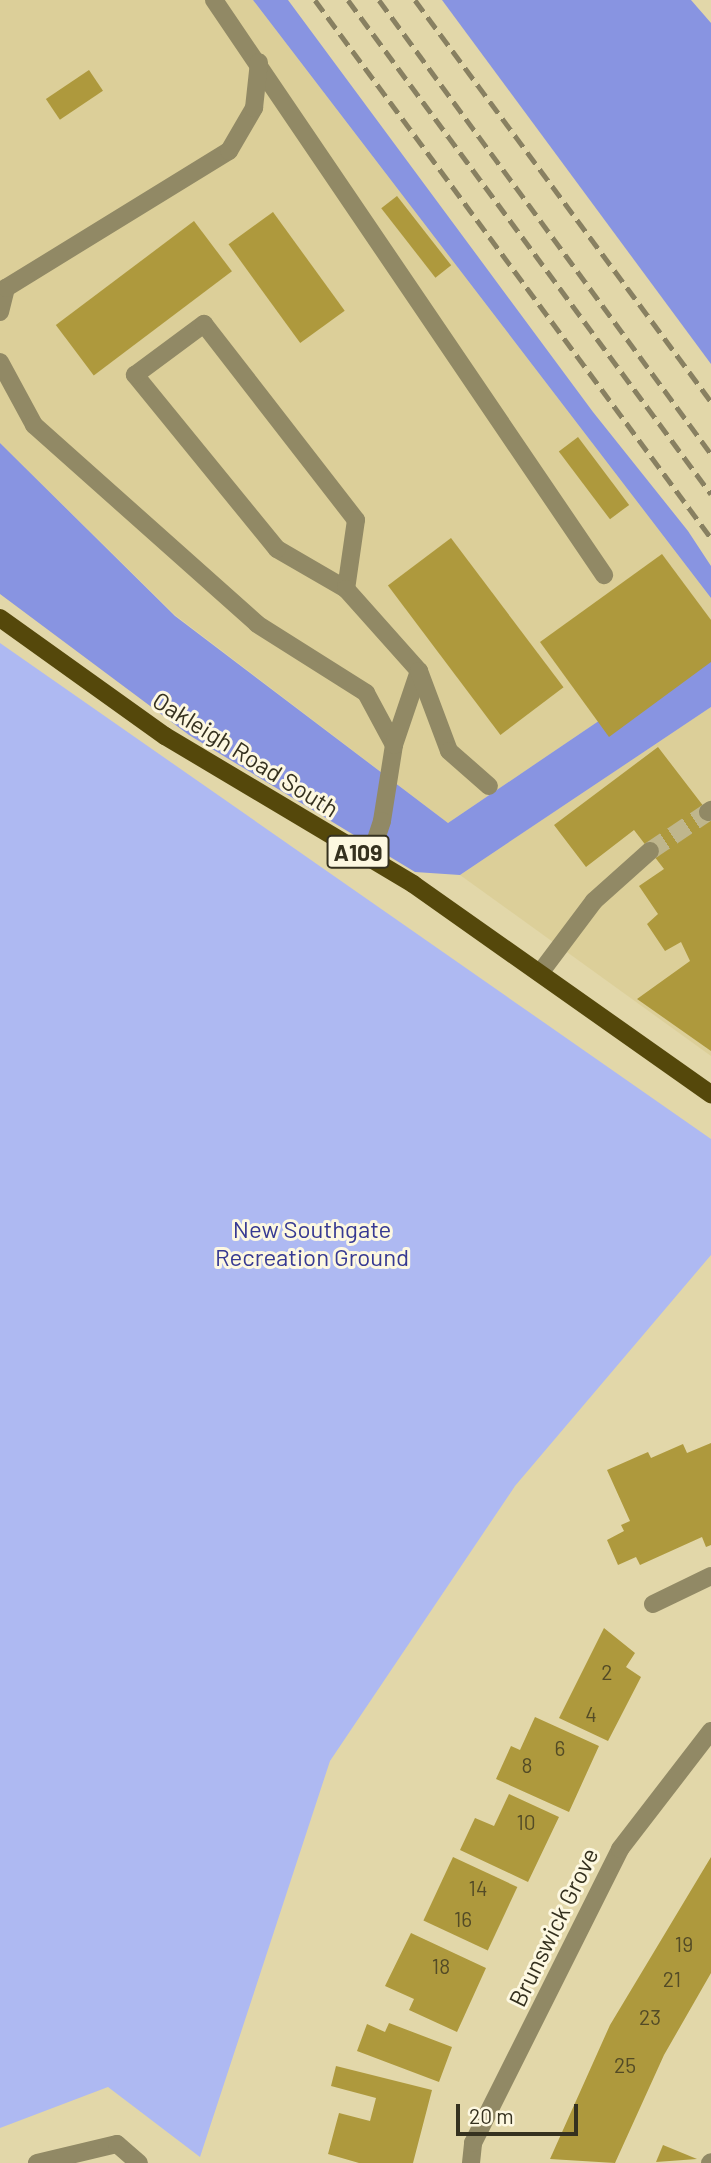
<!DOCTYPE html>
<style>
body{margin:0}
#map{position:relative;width:711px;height:2163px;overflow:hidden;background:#e2d7a9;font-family:Barlow,sans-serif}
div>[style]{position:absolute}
.built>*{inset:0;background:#dccf99}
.green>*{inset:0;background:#aeb9f2}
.forest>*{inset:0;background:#8894e1}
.building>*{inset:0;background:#ae993d;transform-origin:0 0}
.minor-tunnel>*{height:18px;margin-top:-9px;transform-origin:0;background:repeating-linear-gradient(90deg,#bfb68d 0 18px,transparent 0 27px)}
.minor>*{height:18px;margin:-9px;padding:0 9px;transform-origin:9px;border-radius:9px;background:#918965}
.major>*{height:18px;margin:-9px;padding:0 9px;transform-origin:9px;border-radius:9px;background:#55480b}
.rail>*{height:5px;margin-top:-2.5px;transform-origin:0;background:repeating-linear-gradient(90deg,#888061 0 14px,transparent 0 21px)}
span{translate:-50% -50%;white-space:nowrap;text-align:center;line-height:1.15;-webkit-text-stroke:6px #fdf8e1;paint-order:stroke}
.number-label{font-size:21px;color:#534b26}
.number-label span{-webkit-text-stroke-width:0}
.shield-label span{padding:2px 5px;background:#fdf8e1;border:2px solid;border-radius:5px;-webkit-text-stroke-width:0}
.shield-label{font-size:23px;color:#35311f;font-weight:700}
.street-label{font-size:24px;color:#35311f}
.park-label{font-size:24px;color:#363992}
.scale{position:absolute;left:456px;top:2104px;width:122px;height:32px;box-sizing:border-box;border:4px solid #35311f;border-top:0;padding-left:9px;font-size:21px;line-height:24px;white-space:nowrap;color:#35311f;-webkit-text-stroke:5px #fdf8e1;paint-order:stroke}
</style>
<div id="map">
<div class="built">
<div style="clip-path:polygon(0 0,253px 0,711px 598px,711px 645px,448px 823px,175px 615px,0 443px)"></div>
<div style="clip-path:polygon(711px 707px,711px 1056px,460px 875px)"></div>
</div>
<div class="green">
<div style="clip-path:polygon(0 643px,711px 1139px,711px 1255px,515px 1486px,330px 1761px,200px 2157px,108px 2087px,0 2128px)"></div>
</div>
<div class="forest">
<div style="clip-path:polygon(253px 0,288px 0,593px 412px,688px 531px,711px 566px,711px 598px)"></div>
<div style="clip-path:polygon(442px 0,691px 0,711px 23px,711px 364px)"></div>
<div style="clip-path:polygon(0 443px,175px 616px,448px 823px,711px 645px,711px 707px,460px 875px,415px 872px,189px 735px,0 594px)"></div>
</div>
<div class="building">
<div style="left:89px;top:70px;width:25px;height:52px;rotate:56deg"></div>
<div style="left:397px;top:196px;width:88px;height:20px;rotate:52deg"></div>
<div style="left:273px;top:212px;width:122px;height:55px;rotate:54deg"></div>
<div style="left:194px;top:221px;width:63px;height:173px;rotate:53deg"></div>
<div style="left:578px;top:437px;width:85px;height:24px;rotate:53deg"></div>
<div style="left:451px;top:538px;width:187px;height:79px;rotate:53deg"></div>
<div style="clip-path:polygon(662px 554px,711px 620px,711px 662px,609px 737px,540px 642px)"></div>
<div style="clip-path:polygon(658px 747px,711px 816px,711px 1051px,637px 999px,690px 961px,681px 942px,665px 951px,647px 924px,658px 914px,639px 886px,664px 869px,634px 830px,586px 867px,554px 825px)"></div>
<div style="clip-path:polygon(711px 1443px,711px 1545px,706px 1547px,702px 1537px,640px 1565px,636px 1557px,618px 1565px,607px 1540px,624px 1531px,621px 1525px,630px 1521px,607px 1470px,648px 1452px,651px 1458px,683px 1444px,687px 1453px)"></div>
<div style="clip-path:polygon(604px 1628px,635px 1653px,626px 1667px,641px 1677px,608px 1741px,559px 1718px)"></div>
<div style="clip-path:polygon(535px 1717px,599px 1746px,569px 1812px,496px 1779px,511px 1746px,520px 1750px)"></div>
<div style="clip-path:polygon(509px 1794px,559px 1817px,528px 1882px,460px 1850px,475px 1818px,494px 1826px)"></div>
<div style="left:453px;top:1857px;width:71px;height:70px;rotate:25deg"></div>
<div style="clip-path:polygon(711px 1857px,711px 1973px,664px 2055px,615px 2163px,550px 2159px,610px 2025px)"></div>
<div style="clip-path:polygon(411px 1933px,486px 1968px,457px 2032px,409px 2010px,414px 1999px,385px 1986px)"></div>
<div style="clip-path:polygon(389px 2023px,452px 2047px,439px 2082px,357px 2051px,367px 2024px,385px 2032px)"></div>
<div style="clip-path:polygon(336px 2066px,432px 2090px,413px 2163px,359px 2163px,328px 2154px,339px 2113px,370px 2121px,376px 2098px,331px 2086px)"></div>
<div style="clip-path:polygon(663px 2145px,697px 2159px,656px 2162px)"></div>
</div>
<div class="minor-tunnel">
<div style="left:650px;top:851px;width:70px;rotate:-33.9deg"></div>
</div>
<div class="minor">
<div style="left:214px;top:0;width:695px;rotate:55.85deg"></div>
<div style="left:0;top:312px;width:25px;rotate:-76deg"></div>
<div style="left:6px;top:288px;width:262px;rotate:-31.6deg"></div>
<div style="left:229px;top:151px;width:50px;rotate:-59.8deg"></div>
<div style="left:254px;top:108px;width:46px;rotate:-83.8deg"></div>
<div style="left:0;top:362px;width:72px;rotate:61.6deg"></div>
<div style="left:34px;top:425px;width:299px;rotate:41.7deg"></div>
<div style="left:257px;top:624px;width:129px;rotate:32.3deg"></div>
<div style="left:366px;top:693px;width:59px;rotate:61.7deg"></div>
<div style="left:394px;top:745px;width:77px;rotate:99deg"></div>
<div style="left:382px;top:821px;width:39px;rotate:108deg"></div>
<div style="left:346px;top:589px;width:80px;rotate:-149.9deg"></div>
<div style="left:277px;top:549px;width:225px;rotate:-129.2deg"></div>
<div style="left:135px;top:375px;width:86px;rotate:-36.5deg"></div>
<div style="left:204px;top:324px;width:248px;rotate:52.2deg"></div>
<div style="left:356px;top:520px;width:70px;rotate:98.2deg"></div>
<div style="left:346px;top:589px;width:110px;rotate:48.3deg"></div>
<div style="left:419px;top:671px;width:78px;rotate:108.7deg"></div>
<div style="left:419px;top:671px;width:85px;rotate:69.4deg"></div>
<div style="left:449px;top:751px;width:53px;rotate:41.2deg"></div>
<div style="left:708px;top:812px;width:4px;rotate:-34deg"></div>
<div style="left:540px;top:973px;width:90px;rotate:-53.1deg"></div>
<div style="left:594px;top:901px;width:75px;rotate:-41.8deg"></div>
<div style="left:653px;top:1604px;width:64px;rotate:-25.8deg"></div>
<div style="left:37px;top:2163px;width:82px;rotate:-13.4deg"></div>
<div style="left:117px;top:2144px;width:29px;rotate:41deg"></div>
<div style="left:471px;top:2163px;width:20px;rotate:-84deg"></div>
<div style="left:473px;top:2143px;width:329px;rotate:-63.4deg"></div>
<div style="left:620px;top:1849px;width:149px;rotate:-52.4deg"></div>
<div style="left:710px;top:2163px;width:1px;rotate:-45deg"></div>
</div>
<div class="major">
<div style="left:0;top:618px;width:203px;rotate:35.6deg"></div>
<div style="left:165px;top:736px;width:289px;rotate:30.8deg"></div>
<div style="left:413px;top:884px;width:365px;rotate:35.2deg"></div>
</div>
<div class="rail">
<div style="left:315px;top:0;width:668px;rotate:53.64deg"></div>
<div style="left:348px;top:0;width:613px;rotate:53.69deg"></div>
<div style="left:379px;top:0;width:562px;rotate:53.82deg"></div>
<div style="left:415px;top:0;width:499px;rotate:53.6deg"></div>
</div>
<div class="number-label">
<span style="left:607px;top:1672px">2</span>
<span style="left:591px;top:1714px">4</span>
<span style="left:560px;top:1748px">6</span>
<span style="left:527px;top:1765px">8</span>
<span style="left:526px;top:1822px">10</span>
<span style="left:478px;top:1888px">14</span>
<span style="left:463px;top:1919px">16</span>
<span style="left:684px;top:1944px">19</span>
<span style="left:441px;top:1966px">18</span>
<span style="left:672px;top:1979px">21</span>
<span style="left:650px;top:2017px">23</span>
<span style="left:625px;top:2065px">25</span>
</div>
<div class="shield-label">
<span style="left:358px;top:852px">A109</span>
</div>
<div class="street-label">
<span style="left:246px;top:754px;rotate:32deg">Oakleigh Road South</span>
<span style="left:553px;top:1927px;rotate:-64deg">Brunswick Grove</span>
</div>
<div class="park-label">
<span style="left:312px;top:1243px">New Southgate<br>Recreation Ground</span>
</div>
<div class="scale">20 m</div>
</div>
